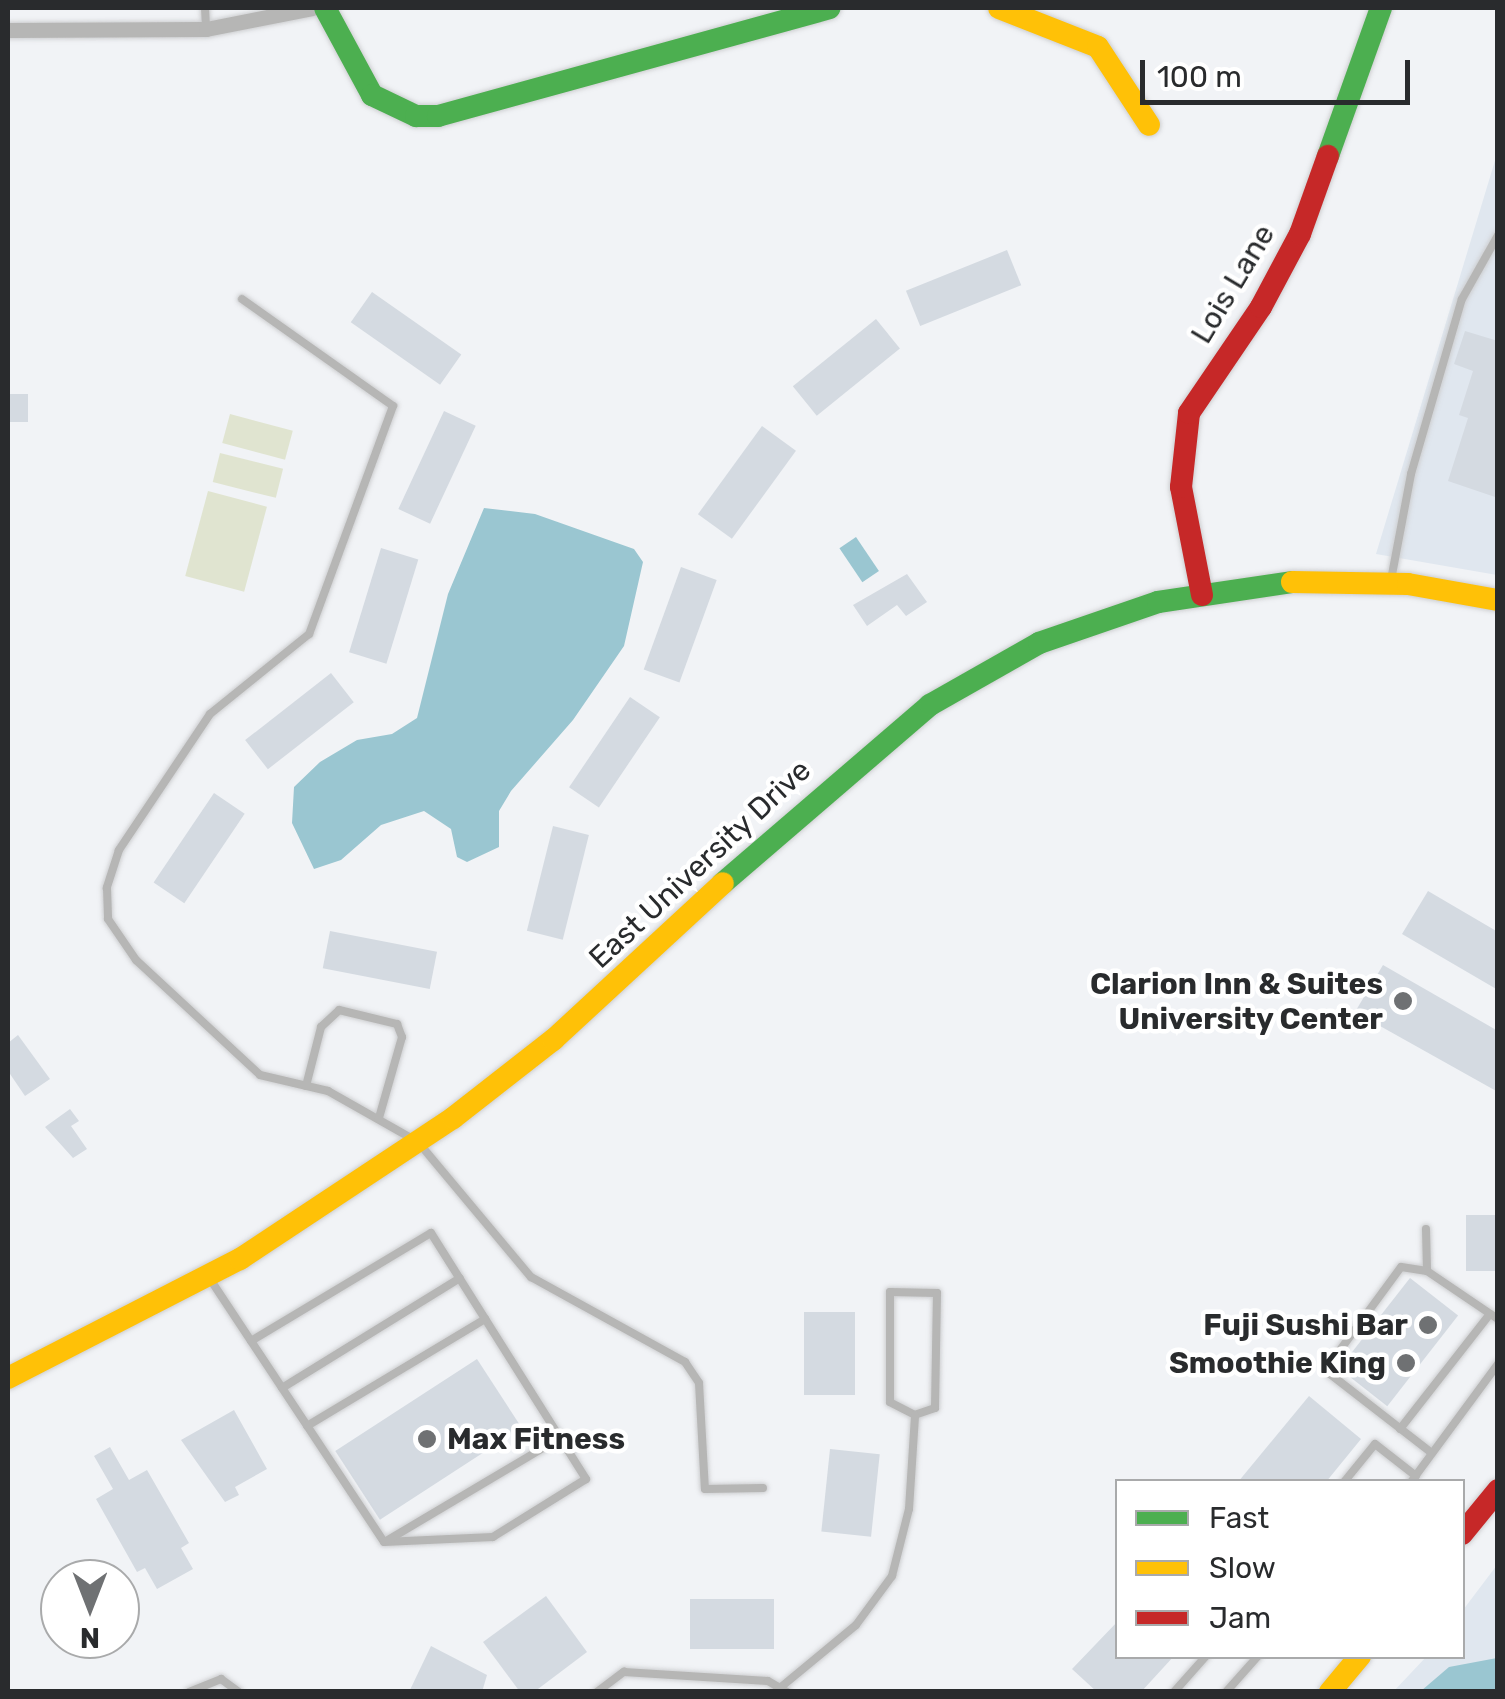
<!DOCTYPE html>
<style>
body{margin:0}
#map{position:relative;width:1505px;height:1699px;overflow:hidden;background:#f1f3f6;font-family:Rubik,sans-serif}
div>[style]{position:absolute}
.built>*{inset:0;background:#e0e7ef}
.green>*{inset:0;background:#e0e4d0;transform-origin:0 0}
.water>*{inset:0;background:#9ac6d1;transform-origin:0 0}
.building>*{inset:0;background:#d4dae1;transform-origin:0 0}
.roads{filter:drop-shadow(0 0 2px #cecfd1) drop-shadow(0 0 2px #cecfd1)}
.lane>*{height:8px;margin:-4px;padding:0 4px;transform-origin:4px;border-radius:4px;background:#b6b6b5}
.street>*{height:15px;margin:-7.5px;padding:0 7.5px;transform-origin:7.5px;border-radius:7.5px;background:#b6b6b5}
.fast>*{height:22px;margin:-11px;padding:0 11px;transform-origin:11px;border-radius:11px;background:#4caf50}
.slow>*{height:22px;margin:-11px;padding:0 11px;transform-origin:11px;border-radius:11px;background:#ffc107}
.jam>*{height:22px;margin:-11px;padding:0 11px;transform-origin:11px;border-radius:11px;background:#c62828}
.dots>*{width:28px;height:28px;translate:-50% -50%;box-sizing:border-box;border:5px solid #fff;border-radius:50%}
span{translate:-50% -50%;white-space:nowrap;text-align:center;line-height:1.15;-webkit-text-stroke:9px #fff;paint-order:stroke}
.street-label{font-size:30px;color:#292b2d}
.poi-label{font-size:30px;color:#292b2d;font-weight:700}
.right{translate:-100% -50%;text-align:right}
.left{translate:0 -50%;text-align:left}
.frame{position:absolute;inset:0;border:10px solid #292b2d;pointer-events:none}
.legend{position:absolute;left:1115px;top:1479px;width:350px;height:180px;box-sizing:border-box;background:#fff;border:2px solid #a9aaab;margin:0;padding:12px 18px;list-style:none;font-size:30px;color:#292b2d}
.legend li{display:flex;align-items:center;gap:20px;height:50px}
.legend b{width:50px;border:2px solid #a9aaab}
.north{position:absolute;left:40px;top:1559px;width:100px;height:100px;box-sizing:border-box;background:#fff;border:2px solid #a9aaab;border-radius:50%;rotate:180deg;font-size:28px;font-weight:700;line-height:40px;text-align:center;color:#292b2d}
.north::after{content:'';display:block;margin:auto;width:35px;height:45px;background:#6f7173;clip-path:polygon(50% 0,100% 100%,50% 72%,0 100%)}
.scale{position:absolute;left:1140px;top:60px;width:270px;height:45px;box-sizing:border-box;border:5px solid #292b2d;border-top:0;padding-left:12px;font-size:30px;line-height:35px;white-space:nowrap;color:#292b2d;-webkit-text-stroke:8px #fff;paint-order:stroke}
</style>
<div id="map">
<div class="built">
<div style="clip-path:polygon(1497px 154px,1497px 575px,1376px 554px)"></div>
<div style="clip-path:polygon(1497px 1565px,1497px 1691px,1393px 1692px,1426px 1657px,1462px 1656px,1463px 1610px)"></div>
</div>
<div class="green">
<div style="left:230px;top:414px;width:65px;height:30px;rotate:15deg"></div>
<div style="left:220px;top:453px;width:65px;height:30px;rotate:14deg"></div>
<div style="left:208px;top:491px;width:61px;height:88px;rotate:15deg"></div>
</div>
<div class="water">
<div style="clip-path:polygon(484px 508px,535px 514px,634px 549px,643px 562px,624px 646px,573px 720px,511px 791px,499px 811px,499px 847px,467px 862px,457px 857px,451px 829px,424px 811px,381px 825px,341px 860px,314px 869px,292px 823px,294px 787px,320px 762px,357px 740px,392px 734px,417px 718px,448px 594px)"></div>
<div style="left:856px;top:537px;width:41px;height:20px;rotate:56deg"></div>
<div style="clip-path:polygon(1497px 1658px,1497px 1691px,1421px 1691px,1449px 1667px)"></div>
</div>
<div class="building">
<div style="left:1007px;top:250px;width:38px;height:109px;rotate:68deg"></div>
<div style="left:372px;top:292px;width:109px;height:37px;rotate:35deg"></div>
<div style="left:876px;top:319px;width:38px;height:107px;rotate:51deg"></div>
<div style="clip-path:polygon(1465px 331px,1498px 341px,1498px 498px,1448px 481px,1468px 418px,1459px 415px,1473px 371px,1454px 364px)"></div>
<div style="left:8px;top:394px;width:20px;height:28px"></div>
<div style="left:444px;top:411px;width:35px;height:108px;rotate:25deg"></div>
<div style="left:762px;top:426px;width:42px;height:109px;rotate:36deg"></div>
<div style="left:381px;top:548px;width:39px;height:109px;rotate:17deg"></div>
<div style="left:681px;top:567px;width:38px;height:109px;rotate:20deg"></div>
<div style="clip-path:polygon(907px 574px,927px 602px,906px 616px,897px 605px,867px 626px,853px 605px)"></div>
<div style="left:331px;top:673px;width:37px;height:109px;rotate:52deg"></div>
<div style="left:630px;top:697px;width:36px;height:109px;rotate:34deg"></div>
<div style="left:214px;top:793px;width:37px;height:108px;rotate:34deg"></div>
<div style="left:553px;top:826px;width:37px;height:108px;rotate:14deg"></div>
<div style="clip-path:polygon(1428px 891px,1498px 932px,1498px 990px,1402px 934px)"></div>
<div style="left:330px;top:931px;width:109px;height:38px;rotate:11deg"></div>
<div style="clip-path:polygon(1383px 965px,1498px 1031px,1498px 1092px,1355px 1012px)"></div>
<div style="clip-path:polygon(18px 1035px,50px 1079px,25px 1096px,8px 1071px,8px 1043px)"></div>
<div style="clip-path:polygon(70px 1109px,79px 1121px,71px 1126px,87px 1149px,73px 1158px,45px 1127px)"></div>
<div style="left:1466px;top:1215px;width:32px;height:56px"></div>
<div style="left:1410px;top:1278px;width:61px;height:115px;rotate:38deg"></div>
<div style="left:855px;top:1312px;width:83px;height:51px;rotate:90deg"></div>
<div style="left:477px;top:1359px;width:82px;height:169px;rotate:57deg"></div>
<div style="clip-path:polygon(1309px 1396px,1361px 1439px,1326px 1482px,1238px 1482px)"></div>
<div style="clip-path:polygon(234px 1410px,267px 1469px,235px 1487px,239px 1495px,225px 1502px,181px 1440px)"></div>
<div style="clip-path:polygon(110px 1447px,129px 1480px,147px 1470px,189px 1543px,181px 1548px,193px 1569px,157px 1589px,145px 1568px,137px 1572px,96px 1499px,113px 1489px,94px 1456px)"></div>
<div style="left:830px;top:1449px;width:50px;height:83px;rotate:6deg"></div>
<div style="clip-path:polygon(546px 1596px,587px 1652px,534px 1692px,520px 1692px,483px 1642px)"></div>
<div style="left:774px;top:1599px;width:50px;height:84px;rotate:90deg"></div>
<div style="clip-path:polygon(1118px 1621px,1118px 1656px,1174px 1656px,1141px 1692px,1097px 1692px,1072px 1669px)"></div>
<div style="clip-path:polygon(431px 1646px,487px 1675px,482px 1692px,409px 1692px)"></div>
</div>
<div class="roads">
<div class="lane">
<div style="left:205px;top:8px;width:20px;rotate:87deg"></div>
<div style="left:242px;top:299px;width:185px;rotate:35.3deg"></div>
<div style="left:393px;top:406px;width:243px;rotate:110.2deg"></div>
<div style="left:309px;top:634px;width:127px;rotate:141.1deg"></div>
<div style="left:210px;top:714px;width:164px;rotate:123.8deg"></div>
<div style="left:119px;top:850px;width:40px;rotate:108deg"></div>
<div style="left:107px;top:888px;width:31px;rotate:88deg"></div>
<div style="left:108px;top:919px;width:50px;rotate:55.7deg"></div>
<div style="left:136px;top:960px;width:169px;rotate:42.8deg"></div>
<div style="left:260px;top:1075px;width:70px;rotate:13.2deg"></div>
<div style="left:328px;top:1091px;width:103px;rotate:29.5deg"></div>
<div style="left:418px;top:1142px;width:176px;rotate:50.1deg"></div>
<div style="left:531px;top:1277px;width:176px;rotate:28.9deg"></div>
<div style="left:685px;top:1362px;width:25px;rotate:56deg"></div>
<div style="left:699px;top:1383px;width:106px;rotate:86.8deg"></div>
<div style="left:705px;top:1489px;width:58px;rotate:-1deg"></div>
<div style="left:1391px;top:580px;width:108px;rotate:-79.3deg"></div>
<div style="left:1411px;top:474px;width:182px;rotate:-73.8deg"></div>
<div style="left:1462px;top:299px;width:73px;rotate:-60.6deg"></div>
<div style="left:306px;top:1086px;width:61px;rotate:-75.7deg"></div>
<div style="left:321px;top:1027px;width:25px;rotate:-43deg"></div>
<div style="left:339px;top:1010px;width:60px;rotate:13.6deg"></div>
<div style="left:397px;top:1024px;width:14px;rotate:69deg"></div>
<div style="left:402px;top:1037px;width:84px;rotate:105.9deg"></div>
<div style="left:1426px;top:1229px;width:42px;rotate:88.6deg"></div>
<div style="left:1427px;top:1271px;width:86px;rotate:34.1deg"></div>
<div style="left:1427px;top:1271px;width:26px;rotate:-171deg"></div>
<div style="left:1401px;top:1267px;width:122px;rotate:126.3deg"></div>
<div style="left:1329px;top:1365px;width:9px;rotate:84deg"></div>
<div style="left:1330px;top:1374px;width:129px;rotate:37.8deg"></div>
<div style="left:210px;top:1279px;width:315px;rotate:56.5deg"></div>
<div style="left:890px;top:1292px;width:47px;rotate:1.2deg"></div>
<div style="left:937px;top:1293px;width:115px;rotate:91deg"></div>
<div style="left:935px;top:1408px;width:21px;rotate:161deg"></div>
<div style="left:915px;top:1415px;width:28px;rotate:-153deg"></div>
<div style="left:890px;top:1402px;width:110px;rotate:-90deg"></div>
<div style="left:251px;top:1341px;width:210px;rotate:-31deg"></div>
<div style="left:431px;top:1233px;width:291px;rotate:57.8deg"></div>
<div style="left:586px;top:1479px;width:110px;rotate:148.1deg"></div>
<div style="left:493px;top:1537px;width:109px;rotate:177.4deg"></div>
<div style="left:282px;top:1388px;width:209px;rotate:-31.7deg"></div>
<div style="left:307px;top:1426px;width:208px;rotate:-31deg"></div>
<div style="left:1400px;top:1429px;width:146px;rotate:-52deg"></div>
<div style="left:1344px;top:1482px;width:49px;rotate:-50.8deg"></div>
<div style="left:1375px;top:1444px;width:52px;rotate:38deg"></div>
<div style="left:1411px;top:1482px;width:147px;rotate:-53.6deg"></div>
<div style="left:388px;top:1540px;width:200px;rotate:-30.7deg"></div>
<div style="left:189px;top:1692px;width:35px;rotate:-22deg"></div>
<div style="left:221px;top:1679px;width:22px;rotate:36deg"></div>
<div style="left:597px;top:1692px;width:34px;rotate:-37deg"></div>
<div style="left:624px;top:1672px;width:144px;rotate:3.6deg"></div>
<div style="left:768px;top:1681px;width:22px;rotate:30deg"></div>
<div style="left:775px;top:1692px;width:105px;rotate:-39.6deg"></div>
<div style="left:856px;top:1625px;width:61px;rotate:-53.7deg"></div>
<div style="left:892px;top:1576px;width:69px;rotate:-75.8deg"></div>
<div style="left:909px;top:1509px;width:94px;rotate:-86.3deg"></div>
<div style="left:1174px;top:1692px;width:48px;rotate:-48.4deg"></div>
<div style="left:1226px;top:1692px;width:48px;rotate:-48.4deg"></div>
</div>
<div class="street">
<div style="left:8px;top:30px;width:198px;rotate:-0.3deg"></div>
<div style="left:206px;top:29px;width:108px;rotate:-11.2deg"></div>
</div>
<div class="fast">
<div style="left:325px;top:8px;width:99px;rotate:61.6deg"></div>
<div style="left:372px;top:95px;width:49px;rotate:25.5deg"></div>
<div style="left:416px;top:116px;width:22px"></div>
<div style="left:438px;top:116px;width:406px;rotate:-15.4deg"></div>
<div style="left:1328px;top:156px;width:157px;rotate:-70.3deg"></div>
<div style="left:723px;top:883px;width:273px;rotate:-40.7deg"></div>
<div style="left:930px;top:705px;width:125px;rotate:-29.6deg"></div>
<div style="left:1039px;top:643px;width:126px;rotate:-19deg"></div>
<div style="left:1158px;top:602px;width:135px;rotate:-8.5deg"></div>
</div>
<div class="slow">
<div style="left:999px;top:8px;width:106px;rotate:21.5deg"></div>
<div style="left:1098px;top:47px;width:93px;rotate:56.8deg"></div>
<div style="left:1292px;top:582px;width:116px;rotate:1deg"></div>
<div style="left:1408px;top:584px;width:91px;rotate:10.1deg"></div>
<div style="left:8px;top:1378px;width:261px;rotate:-27.2deg"></div>
<div style="left:240px;top:1259px;width:255px;rotate:-33.5deg"></div>
<div style="left:453px;top:1118px;width:127px;rotate:-38deg"></div>
<div style="left:553px;top:1040px;width:231px;rotate:-42.7deg"></div>
<div style="left:1330px;top:1692px;width:47px;rotate:-50.2deg"></div>
</div>
<div class="jam">
<div style="left:1202px;top:595px;width:110px;rotate:-101deg"></div>
<div style="left:1181px;top:487px;width:74px;rotate:-83.8deg"></div>
<div style="left:1189px;top:413px;width:128px;rotate:-55.8deg"></div>
<div style="left:1261px;top:307px;width:83px;rotate:-61.9deg"></div>
<div style="left:1300px;top:234px;width:83px;rotate:-70.3deg"></div>
<div style="left:1462px;top:1534px;width:57px;rotate:-50.7deg"></div>
</div>
</div>
<div class="dots">
<div style="left:1403px;top:1001px;background:#6f7173"></div>
<div style="left:1428px;top:1325px;background:#6f7173"></div>
<div style="left:1406px;top:1363px;background:#6f7173"></div>
<div style="left:427px;top:1439px;background:#6f7173"></div>
</div>
<div class="street-label">
<span style="left:1233px;top:284px;rotate:-59deg">Lois Lane</span>
<span style="left:700px;top:864px;rotate:-43deg">East University Drive</span>
</div>
<div class="poi-label">
<span class="right" style="left:1383px;top:1001px">Clarion Inn &amp; Suites<br>University Center</span>
<span class="right" style="left:1408px;top:1325px">Fuji Sushi Bar</span>
<span class="right" style="left:1386px;top:1363px">Smoothie King</span>
<span class="left" style="left:447px;top:1439px">Max Fitness</span>
</div>
<div class="frame"></div>
<ul class="legend">
<li><b style="height:12px;background:#4caf50"></b>Fast</li>
<li><b style="height:12px;background:#ffc107"></b>Slow</li>
<li><b style="height:12px;background:#c62828"></b>Jam</li>
</ul>
<div class="north">N</div>
<div class="scale">100 m</div>
</div>
